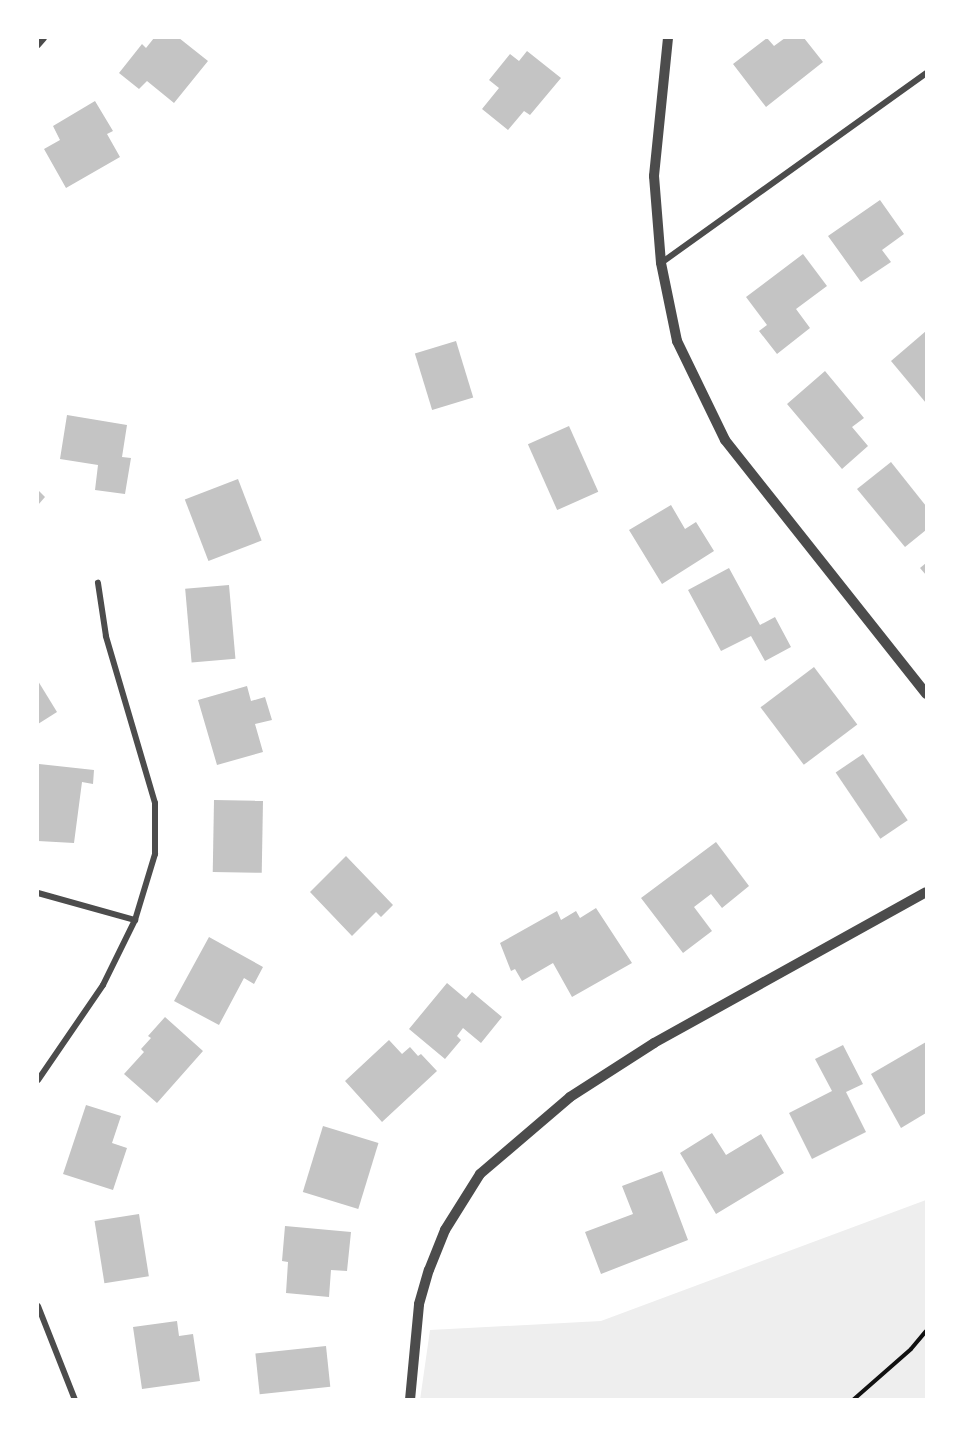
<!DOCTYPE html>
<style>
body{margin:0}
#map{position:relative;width:964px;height:1437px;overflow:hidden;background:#fff;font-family:Commissioner,sans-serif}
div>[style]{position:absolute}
.green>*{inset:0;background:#eee}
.building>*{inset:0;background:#c4c4c4;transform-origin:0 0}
.path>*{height:4px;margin:-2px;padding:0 2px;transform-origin:2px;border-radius:2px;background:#111}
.minor>*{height:6px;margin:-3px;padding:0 3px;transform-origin:3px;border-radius:3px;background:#4c4c4c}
.tertiary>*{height:10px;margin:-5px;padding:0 5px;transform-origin:5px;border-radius:5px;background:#4c4c4c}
span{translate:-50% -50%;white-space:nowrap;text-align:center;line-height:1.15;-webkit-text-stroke:5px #fff;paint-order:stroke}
.frame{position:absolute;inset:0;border:39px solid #fff;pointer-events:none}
</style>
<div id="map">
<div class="green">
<div style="clip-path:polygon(926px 1200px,926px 1399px,420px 1400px,430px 1330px,601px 1321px)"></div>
</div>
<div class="building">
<div style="clip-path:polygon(154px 38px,179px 38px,208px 61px,174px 103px,147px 81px,139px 89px,119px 73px,142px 44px,146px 48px)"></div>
<div style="clip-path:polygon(767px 38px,774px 46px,785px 38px,804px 38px,823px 62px,766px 107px,733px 64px)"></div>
<div style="clip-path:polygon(527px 51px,561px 78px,530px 115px,524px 111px,508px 130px,482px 109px,499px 88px,489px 80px,510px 54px,519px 61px)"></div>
<div style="clip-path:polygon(95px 101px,113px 131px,107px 134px,120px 157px,66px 188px,44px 149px,60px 140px,53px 126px)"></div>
<div style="clip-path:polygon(880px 200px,904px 234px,882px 250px,891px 262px,861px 282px,828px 236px)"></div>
<div style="clip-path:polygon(803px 254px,827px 286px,796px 309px,810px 328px,777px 354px,759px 331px,767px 325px,746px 297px)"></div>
<div style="clip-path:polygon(926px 331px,926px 403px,891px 361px)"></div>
<div style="left:456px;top:341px;width:59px;height:43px;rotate:73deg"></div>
<div style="clip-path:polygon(825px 371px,864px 418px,852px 427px,868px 446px,842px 469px,787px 404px)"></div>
<div style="clip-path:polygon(67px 415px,127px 425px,122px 457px,131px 458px,125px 494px,95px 490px,98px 465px,60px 459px)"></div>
<div style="left:569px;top:426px;width:72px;height:45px;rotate:66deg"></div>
<div style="clip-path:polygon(891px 462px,926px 506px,926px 530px,905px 547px,857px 489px)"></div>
<div style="left:238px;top:479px;width:66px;height:57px;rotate:69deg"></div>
<div style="clip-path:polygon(38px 490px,45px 497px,38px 505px)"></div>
<div style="clip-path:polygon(671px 505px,685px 529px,696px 522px,714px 551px,662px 584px,629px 530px)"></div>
<div style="clip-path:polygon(926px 563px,926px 575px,920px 568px)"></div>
<div style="clip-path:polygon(729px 568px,760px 625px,775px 617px,791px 647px,765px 661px,751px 636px,721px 651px,688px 590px)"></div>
<div style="left:229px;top:585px;width:74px;height:44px;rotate:85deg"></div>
<div style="left:814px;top:667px;width:72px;height:67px;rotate:53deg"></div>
<div style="clip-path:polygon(38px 681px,57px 712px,38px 724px)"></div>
<div style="clip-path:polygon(247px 686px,251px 701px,265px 697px,272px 720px,255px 724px,263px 752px,217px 765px,198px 700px)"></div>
<div style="left:863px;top:754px;width:80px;height:33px;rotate:56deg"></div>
<div style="clip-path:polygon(39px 764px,94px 770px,93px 784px,82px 782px,74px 843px,38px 841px)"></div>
<div style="left:214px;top:800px;width:49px;height:72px;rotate:1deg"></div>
<div style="clip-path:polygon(716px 842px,749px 886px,722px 908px,711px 894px,694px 907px,712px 931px,683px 953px,641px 898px)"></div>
<div style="clip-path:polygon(346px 856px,393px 905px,381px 917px,376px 912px,352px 936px,310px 892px)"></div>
<div style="clip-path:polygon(596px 908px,632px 963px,572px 997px,553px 963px,522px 981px,515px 969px,511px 971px,500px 943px,557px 911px,561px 920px,576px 911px,580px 918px)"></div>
<div style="clip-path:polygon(209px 937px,263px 967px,254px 984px,244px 978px,219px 1025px,174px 1001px)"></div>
<div style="clip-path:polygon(447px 983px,466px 999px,472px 992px,502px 1017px,481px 1043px,463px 1028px,457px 1036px,461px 1040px,445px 1059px,409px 1029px)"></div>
<div style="clip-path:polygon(165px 1017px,203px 1051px,157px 1103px,124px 1074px,144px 1052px,141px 1049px,151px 1038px,148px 1036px)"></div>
<div style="clip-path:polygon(389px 1040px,402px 1054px,410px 1047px,418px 1056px,421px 1054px,437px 1071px,382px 1122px,345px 1081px)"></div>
<div style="clip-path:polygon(926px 1042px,926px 1113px,901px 1128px,871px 1074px)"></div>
<div style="clip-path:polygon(843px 1045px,863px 1084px,846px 1092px,866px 1132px,812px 1159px,789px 1113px,832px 1091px,815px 1059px)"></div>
<div style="clip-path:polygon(86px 1105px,121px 1116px,112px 1143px,127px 1148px,113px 1190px,63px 1174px)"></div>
<div style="left:323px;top:1126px;width:58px;height:69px;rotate:17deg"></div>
<div style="clip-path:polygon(712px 1133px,726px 1155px,761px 1134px,784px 1173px,716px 1214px,680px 1153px)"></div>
<div style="clip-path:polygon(662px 1171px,688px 1240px,601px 1274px,585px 1232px,633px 1214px,622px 1186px)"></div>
<div style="left:139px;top:1214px;width:63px;height:45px;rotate:81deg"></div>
<div style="clip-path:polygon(285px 1226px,351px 1232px,347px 1271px,331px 1270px,329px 1297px,286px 1293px,288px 1262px,282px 1261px)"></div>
<div style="clip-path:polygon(177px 1321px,179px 1336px,193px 1334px,200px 1381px,142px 1389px,133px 1327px)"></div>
<div style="left:326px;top:1346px;width:41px;height:71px;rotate:84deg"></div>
</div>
<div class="path">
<div style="left:853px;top:1400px;width:77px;rotate:-41.3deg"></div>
<div style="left:911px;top:1349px;width:23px;rotate:-50deg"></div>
</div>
<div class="minor">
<div style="left:38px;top:45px;width:9px;rotate:-49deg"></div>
<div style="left:661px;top:263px;width:326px;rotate:-35.6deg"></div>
<div style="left:38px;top:893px;width:101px;rotate:15.6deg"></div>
<div style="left:38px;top:1080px;width:115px;rotate:-55.6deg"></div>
<div style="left:103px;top:985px;width:72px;rotate:-63.8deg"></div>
<div style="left:135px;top:920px;width:69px;rotate:-73.1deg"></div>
<div style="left:155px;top:854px;width:51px;rotate:-90deg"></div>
<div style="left:155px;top:803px;width:174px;rotate:-106.4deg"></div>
<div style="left:106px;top:636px;width:54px;rotate:-98.6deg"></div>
<div style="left:38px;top:1306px;width:101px;rotate:68.5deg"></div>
</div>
<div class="tertiary">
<div style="left:668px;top:38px;width:139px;rotate:95.8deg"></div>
<div style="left:654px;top:176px;width:87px;rotate:85.4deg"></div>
<div style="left:661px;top:263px;width:80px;rotate:78.4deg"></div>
<div style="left:677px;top:341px;width:110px;rotate:64.1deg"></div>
<div style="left:725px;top:440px;width:324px;rotate:51.6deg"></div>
<div style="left:410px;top:1400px;width:96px;rotate:-84.6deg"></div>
<div style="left:419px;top:1304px;width:35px;rotate:-74deg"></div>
<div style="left:429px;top:1270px;width:43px;rotate:-68.2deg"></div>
<div style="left:445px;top:1230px;width:66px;rotate:-58deg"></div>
<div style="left:480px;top:1174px;width:118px;rotate:-40.5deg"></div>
<div style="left:570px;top:1097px;width:100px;rotate:-32.7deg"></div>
<div style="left:654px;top:1043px;width:311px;rotate:-29deg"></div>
</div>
<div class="frame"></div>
</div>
